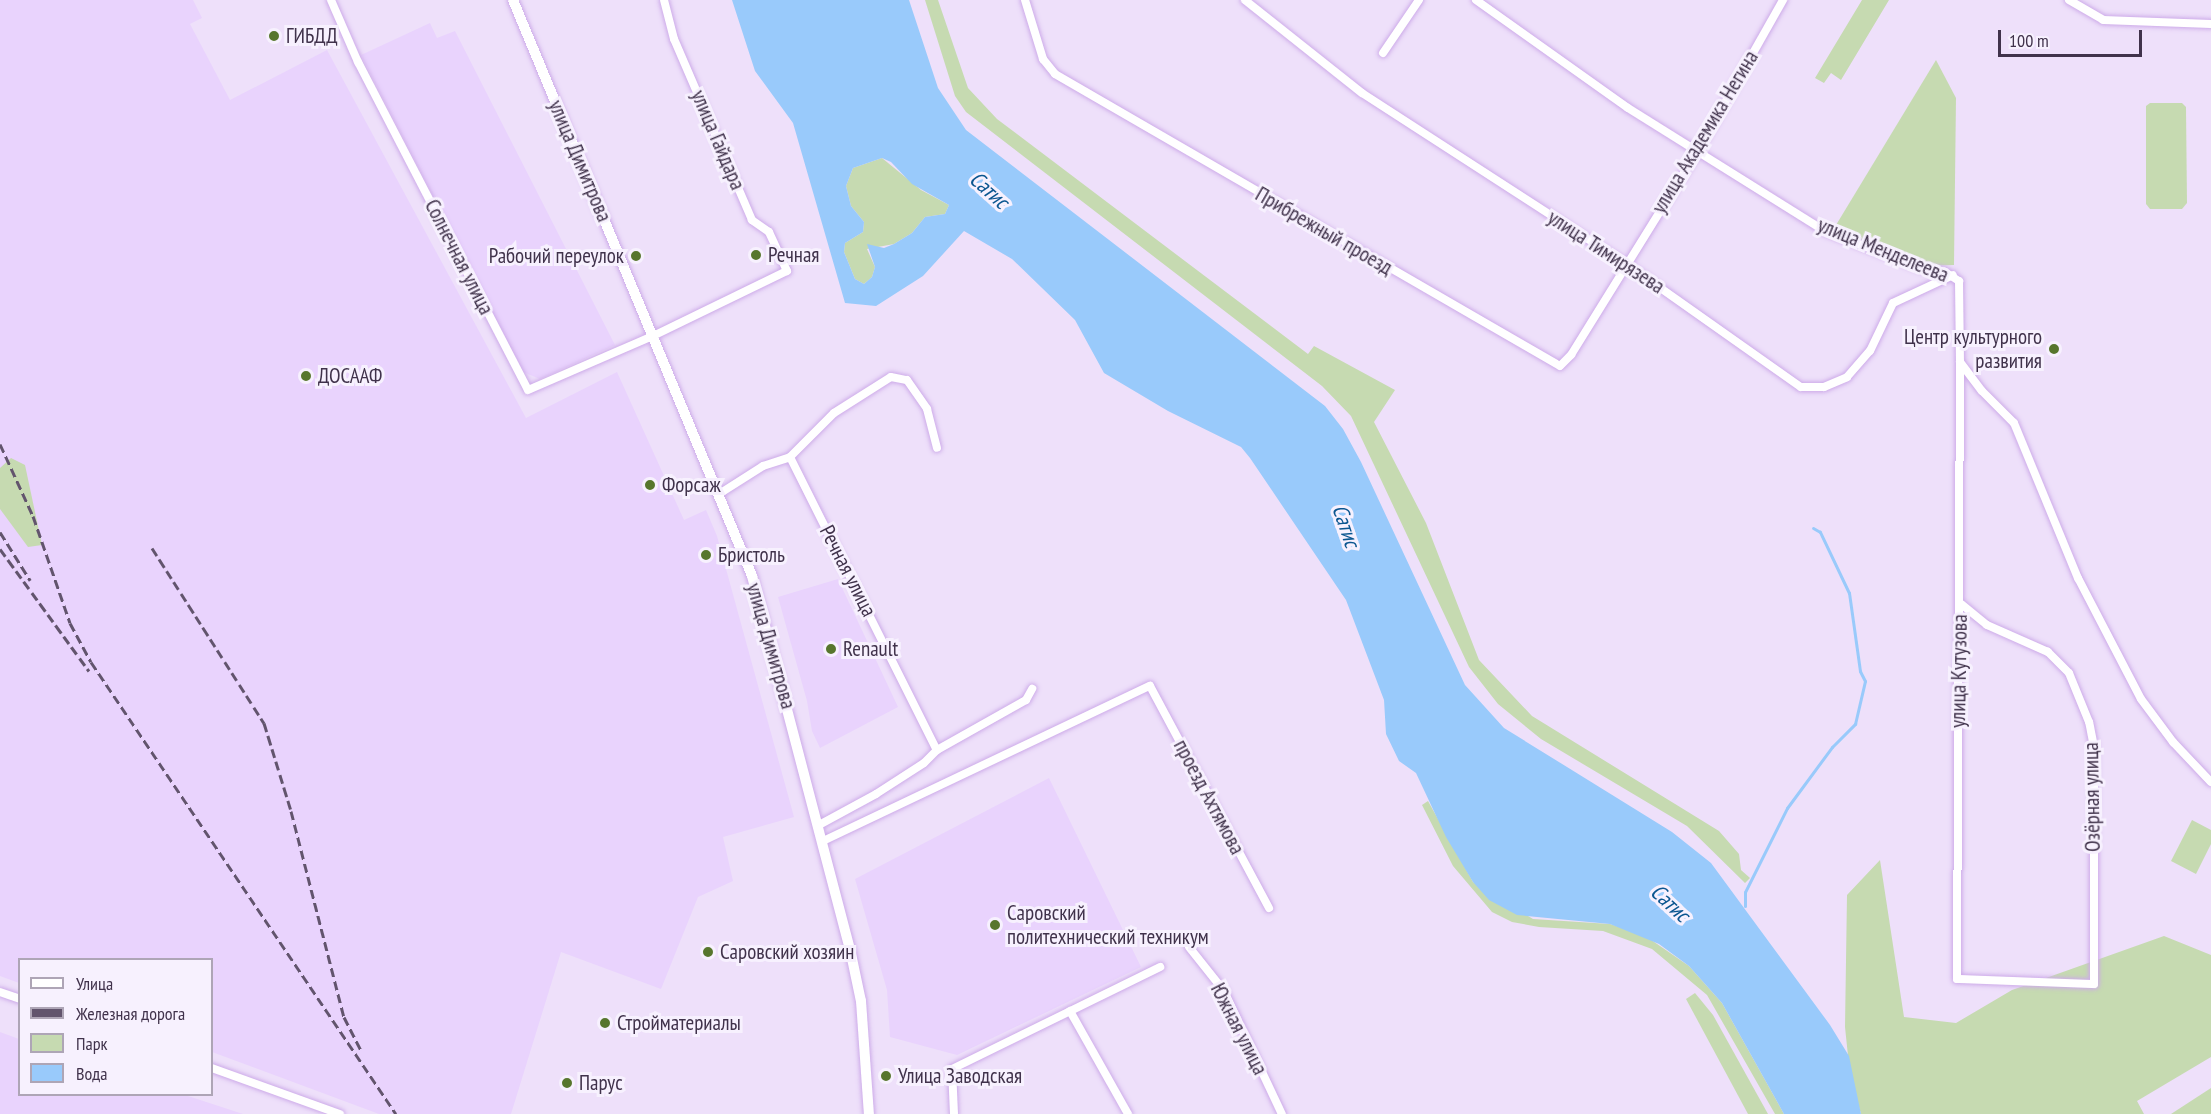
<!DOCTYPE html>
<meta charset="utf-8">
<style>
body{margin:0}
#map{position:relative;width:2211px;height:1114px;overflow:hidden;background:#eee0fa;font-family:"PT Sans Narrow",sans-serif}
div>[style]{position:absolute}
.built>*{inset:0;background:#e9d3fd}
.green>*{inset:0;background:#c6dab1}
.water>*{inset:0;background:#99cafb}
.stream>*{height:3px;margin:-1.5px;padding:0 1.5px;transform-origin:1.5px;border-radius:1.5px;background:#99cafb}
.roads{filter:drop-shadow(0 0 2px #cdabe9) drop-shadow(0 0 2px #cdabe9)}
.minor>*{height:8px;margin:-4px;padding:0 4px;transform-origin:4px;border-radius:4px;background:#fff}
.tertiary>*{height:10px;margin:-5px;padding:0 5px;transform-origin:5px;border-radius:5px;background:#fff}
.rail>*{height:3px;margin-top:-1.5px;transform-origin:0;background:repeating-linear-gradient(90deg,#62546d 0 9px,transparent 0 13.5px)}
.dots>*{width:16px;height:16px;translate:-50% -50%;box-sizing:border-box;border:3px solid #f7f1fe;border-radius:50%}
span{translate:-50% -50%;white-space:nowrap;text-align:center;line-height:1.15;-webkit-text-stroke:6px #f7f1fe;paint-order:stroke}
.poi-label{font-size:21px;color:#40324b}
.left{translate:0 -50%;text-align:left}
.right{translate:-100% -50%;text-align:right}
.street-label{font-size:21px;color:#40324b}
.water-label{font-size:22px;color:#0b5690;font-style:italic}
.legend{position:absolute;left:18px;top:958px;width:195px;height:138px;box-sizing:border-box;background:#f7f1fe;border:2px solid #aea5b6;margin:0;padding:8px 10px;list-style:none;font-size:18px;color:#40324b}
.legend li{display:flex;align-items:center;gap:12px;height:30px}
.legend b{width:30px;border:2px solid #aea5b6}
.scale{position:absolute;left:1998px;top:30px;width:144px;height:27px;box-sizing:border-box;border:3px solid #40324b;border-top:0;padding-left:8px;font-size:18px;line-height:21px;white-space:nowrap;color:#40324b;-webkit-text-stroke:4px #f7f1fe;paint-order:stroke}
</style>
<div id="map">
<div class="built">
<div style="clip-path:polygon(0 0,193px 0,202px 18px,190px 24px,230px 100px,327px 50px,526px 418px,617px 372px,684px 520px,706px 510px,717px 536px,794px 817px,723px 837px,733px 881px,698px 897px,661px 989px,561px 952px,511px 1114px,379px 1114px,212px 1052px,212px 960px,20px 960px,19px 983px,0 976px)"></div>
<div style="clip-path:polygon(430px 23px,437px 38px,455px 31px,615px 345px,540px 379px,523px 372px,361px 55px)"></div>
<div style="clip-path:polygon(838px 579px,898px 707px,820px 748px,812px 731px,807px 701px,778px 597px)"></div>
<div style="clip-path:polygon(1049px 778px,1141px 967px,957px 1055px,890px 1037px,887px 990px,855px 879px)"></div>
<div style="clip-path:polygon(0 1032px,19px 1039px,20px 1094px,185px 1095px,243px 1114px,0 1114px)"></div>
</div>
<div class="green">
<div style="clip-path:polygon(925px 0,938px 0,968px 88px,997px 119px,1308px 354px,1314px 346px,1395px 390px,1374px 422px,1426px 523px,1479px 660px,1532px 716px,1719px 831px,1739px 854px,1741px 870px,1750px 878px,1745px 883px,1687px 826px,1541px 739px,1498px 704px,1469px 667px,1351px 416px,1322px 386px,966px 112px,955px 96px)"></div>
<div style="clip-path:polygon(1862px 0,1889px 0,1841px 80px,1831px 73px,1824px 83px,1815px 78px)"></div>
<div style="clip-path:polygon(1936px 60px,1956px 98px,1954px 265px,1921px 266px,1833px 230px)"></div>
<div style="clip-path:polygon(2150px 103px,2182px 103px,2186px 107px,2187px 203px,2182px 209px,2150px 209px,2146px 204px,2146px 106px)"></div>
<div style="clip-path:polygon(882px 158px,921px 190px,949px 205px,945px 214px,925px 217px,912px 233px,894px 244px,867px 249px,875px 267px,872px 277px,864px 284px,855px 279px,844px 252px,845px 243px,863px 232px,864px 222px,851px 206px,846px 186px,853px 168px)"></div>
<div style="clip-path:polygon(11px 458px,25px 465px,42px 545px,28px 547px,0 509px,0 468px)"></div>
<div style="clip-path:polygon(1428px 801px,1473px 882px,1533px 919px,1610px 924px,1644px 935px,1689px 966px,1722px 1003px,1784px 1114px,1775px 1114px,1707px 995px,1652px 949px,1603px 931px,1539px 927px,1512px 922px,1492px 912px,1453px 866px,1422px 805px)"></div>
<div style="clip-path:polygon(2192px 820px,2211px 830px,2211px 844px,2196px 874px,2171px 861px)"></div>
<div style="clip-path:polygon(1880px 860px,1904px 1017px,1956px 1023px,2012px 990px,2164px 936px,2211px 955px,2211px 1057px,2137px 1101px,2144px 1114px,1861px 1114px,1850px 1075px,1845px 1027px,1847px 895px)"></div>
<div style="clip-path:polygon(1695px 993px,1713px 1015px,1768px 1114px,1748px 1114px,1686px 999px)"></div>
<div style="clip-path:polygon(2211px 1088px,2211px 1114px,2171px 1114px)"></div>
</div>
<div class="water">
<div style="clip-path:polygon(evenodd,732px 0,909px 0,938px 88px,966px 130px,1325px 406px,1343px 429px,1361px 462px,1465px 685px,1504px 728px,1672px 832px,1711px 863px,1830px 1025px,1849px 1056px,1861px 1114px,1784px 1114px,1722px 1003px,1689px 966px,1659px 944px,1610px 924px,1517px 915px,1489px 900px,1473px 882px,1446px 837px,1416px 773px,1399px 761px,1386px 734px,1384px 700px,1346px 600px,1250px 458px,1241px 447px,1168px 411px,1104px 373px,1075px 320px,1012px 259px,964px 231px,923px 276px,876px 306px,845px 303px,793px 123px,755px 71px,732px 0,882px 158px,891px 162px,912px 184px,949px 205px,945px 214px,925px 217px,912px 233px,894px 244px,884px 248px,867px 244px,875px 267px,872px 277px,864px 284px,855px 279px,844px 252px,845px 243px,863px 232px,864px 222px,851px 206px,846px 186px,853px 168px,882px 158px)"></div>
</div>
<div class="stream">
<div style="left:1745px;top:906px;width:14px;rotate:-90deg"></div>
<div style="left:1745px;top:892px;width:94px;rotate:-63.4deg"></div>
<div style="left:1787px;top:808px;width:76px;rotate:-53.6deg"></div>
<div style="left:1832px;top:747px;width:33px;rotate:-45deg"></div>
<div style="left:1855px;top:724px;width:44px;rotate:-76.9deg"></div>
<div style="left:1865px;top:681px;width:11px;rotate:-117deg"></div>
<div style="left:1860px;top:671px;width:79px;rotate:-98deg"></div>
<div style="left:1849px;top:593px;width:68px;rotate:-115.4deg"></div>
<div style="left:1820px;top:532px;width:8px;rotate:-150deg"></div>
</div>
<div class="roads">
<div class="minor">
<div style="left:331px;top:0;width:68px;rotate:66.5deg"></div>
<div style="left:358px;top:62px;width:369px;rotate:62.6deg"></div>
<div style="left:528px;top:390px;width:136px;rotate:-23.4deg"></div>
<div style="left:653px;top:336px;width:149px;rotate:-25.9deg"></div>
<div style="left:787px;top:271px;width:43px;rotate:-114.8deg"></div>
<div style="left:769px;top:232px;width:21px;rotate:-145deg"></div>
<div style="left:752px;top:220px;width:197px;rotate:-113.3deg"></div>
<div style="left:674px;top:39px;width:40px;rotate:-104.4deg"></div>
<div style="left:1025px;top:0;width:62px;rotate:73deg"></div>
<div style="left:1043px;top:59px;width:19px;rotate:51deg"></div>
<div style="left:1055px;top:74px;width:583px;rotate:30.04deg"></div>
<div style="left:1560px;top:366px;width:16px;rotate:-45deg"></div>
<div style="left:1571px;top:355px;width:239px;rotate:-58.2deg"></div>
<div style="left:1697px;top:152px;width:175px;rotate:-60.5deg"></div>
<div style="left:1245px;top:0;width:149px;rotate:38.5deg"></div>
<div style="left:1362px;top:93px;width:313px;rotate:32.9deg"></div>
<div style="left:1625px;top:263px;width:215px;rotate:35.2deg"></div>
<div style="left:1801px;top:387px;width:23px"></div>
<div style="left:1824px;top:387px;width:25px;rotate:-23deg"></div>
<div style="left:1847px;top:377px;width:35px;rotate:-49deg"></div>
<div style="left:1870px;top:351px;width:53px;rotate:-64.4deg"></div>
<div style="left:1893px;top:303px;width:66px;rotate:-25deg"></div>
<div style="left:1476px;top:0;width:186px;rotate:35.4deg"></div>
<div style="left:1628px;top:108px;width:232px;rotate:32deg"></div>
<div style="left:1825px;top:231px;width:103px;rotate:21.1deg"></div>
<div style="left:1921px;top:268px;width:24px;rotate:9deg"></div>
<div style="left:1945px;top:272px;width:17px;rotate:33deg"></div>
<div style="left:1959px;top:281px;width:81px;rotate:89.3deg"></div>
<div style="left:1960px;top:362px;width:36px;rotate:53deg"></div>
<div style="left:1982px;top:391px;width:45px;rotate:45deg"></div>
<div style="left:2014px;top:423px;width:168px;rotate:67.6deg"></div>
<div style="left:2078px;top:578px;width:136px;rotate:62.5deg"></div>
<div style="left:2141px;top:699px;width:54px;rotate:53.3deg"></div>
<div style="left:2173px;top:742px;width:55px;rotate:46.5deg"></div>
<div style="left:2069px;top:0;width:39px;rotate:30deg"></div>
<div style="left:2103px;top:20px;width:108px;rotate:2.1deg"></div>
<div style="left:1383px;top:53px;width:64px;rotate:-55.8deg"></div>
<div style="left:1960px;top:362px;width:617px;rotate:90.28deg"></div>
<div style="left:1957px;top:979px;width:137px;rotate:2.1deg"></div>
<div style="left:2094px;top:984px;width:237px;rotate:-90deg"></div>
<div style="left:2094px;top:747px;width:25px;rotate:-101deg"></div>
<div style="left:2089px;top:722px;width:53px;rotate:-112.2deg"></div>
<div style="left:2069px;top:673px;width:30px;rotate:-135deg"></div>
<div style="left:2048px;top:652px;width:67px;rotate:-156.1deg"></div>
<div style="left:1987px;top:625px;width:33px;rotate:-141deg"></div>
<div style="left:790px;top:457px;width:328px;rotate:63.4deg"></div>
<div style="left:719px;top:494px;width:52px;rotate:-32.5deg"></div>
<div style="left:763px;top:466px;width:28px;rotate:-18deg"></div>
<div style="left:790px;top:457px;width:62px;rotate:-45deg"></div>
<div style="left:834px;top:413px;width:67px;rotate:-32.3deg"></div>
<div style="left:891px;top:377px;width:16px;rotate:11deg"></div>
<div style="left:907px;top:380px;width:35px;rotate:55deg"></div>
<div style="left:927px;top:409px;width:40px;rotate:75.6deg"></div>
<div style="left:819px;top:825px;width:65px;rotate:-28.5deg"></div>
<div style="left:876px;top:794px;width:57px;rotate:-32.9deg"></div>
<div style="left:924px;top:763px;width:18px;rotate:-45deg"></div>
<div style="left:937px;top:750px;width:102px;rotate:-29.3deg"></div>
<div style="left:1026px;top:700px;width:13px;rotate:-61deg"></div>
<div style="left:823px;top:841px;width:362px;rotate:-25.4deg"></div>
<div style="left:1150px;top:686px;width:252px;rotate:61.8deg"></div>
<div style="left:1189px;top:947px;width:56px;rotate:51.5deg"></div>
<div style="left:1224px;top:991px;width:136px;rotate:64.8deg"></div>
<div style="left:0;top:992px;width:21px;rotate:19deg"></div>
<div style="left:1070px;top:1011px;width:118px;rotate:60.6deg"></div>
<div style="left:212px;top:1068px;width:136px;rotate:19.8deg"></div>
<div style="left:954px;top:1114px;width:45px;rotate:-92.5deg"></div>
<div style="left:952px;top:1069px;width:232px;rotate:-26.1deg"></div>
</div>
<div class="tertiary">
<div style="left:513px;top:0;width:624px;rotate:67.46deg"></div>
<div style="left:752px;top:576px;width:386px;rotate:75.3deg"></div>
<div style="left:850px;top:949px;width:53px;rotate:78.1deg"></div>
<div style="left:861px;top:1001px;width:113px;rotate:86deg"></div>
</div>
</div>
<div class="rail">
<div style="left:0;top:444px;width:79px;rotate:65.4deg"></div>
<div style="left:33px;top:516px;width:113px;rotate:70.9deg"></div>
<div style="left:70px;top:623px;width:44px;rotate:61.7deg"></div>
<div style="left:91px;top:662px;width:545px;rotate:55.99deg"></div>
<div style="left:0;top:532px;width:57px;rotate:58deg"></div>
<div style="left:152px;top:548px;width:208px;rotate:57.4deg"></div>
<div style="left:264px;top:723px;width:92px;rotate:72.9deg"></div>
<div style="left:291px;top:811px;width:213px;rotate:75.6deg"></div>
<div style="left:344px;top:1017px;width:38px;rotate:63deg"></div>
<div style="left:0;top:549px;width:151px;rotate:53.9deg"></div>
</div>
<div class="dots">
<div style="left:274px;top:36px;background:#57762d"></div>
<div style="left:756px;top:255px;background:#57762d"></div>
<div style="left:636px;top:256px;background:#57762d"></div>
<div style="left:2054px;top:349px;background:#57762d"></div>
<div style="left:306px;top:376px;background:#57762d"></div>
<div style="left:650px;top:485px;background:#57762d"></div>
<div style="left:706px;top:555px;background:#57762d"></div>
<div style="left:831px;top:649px;background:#57762d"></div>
<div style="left:995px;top:925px;background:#57762d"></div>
<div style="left:708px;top:952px;background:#57762d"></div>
<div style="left:605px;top:1023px;background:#57762d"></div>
<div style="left:886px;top:1076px;background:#57762d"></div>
<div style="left:567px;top:1083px;background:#57762d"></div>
</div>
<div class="poi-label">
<span class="left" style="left:286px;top:36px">ГИБДД</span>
<span class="left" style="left:768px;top:255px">Речная</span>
<span class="right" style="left:624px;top:256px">Рабочий переулок</span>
<span class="right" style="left:2042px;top:349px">Центр культурного<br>развития</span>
<span class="left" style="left:318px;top:376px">ДОСААФ</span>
<span class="left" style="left:662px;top:485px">Форсаж</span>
<span class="left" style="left:718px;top:555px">Бристоль</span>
<span class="left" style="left:843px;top:649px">Renault</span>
<span class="left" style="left:1007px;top:925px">Саровский<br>политехнический техникум</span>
<span class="left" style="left:720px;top:952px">Саровский хозяин</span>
<span class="left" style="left:617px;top:1023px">Стройматериалы</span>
<span class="left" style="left:898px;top:1076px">Улица Заводская</span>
<span class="left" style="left:579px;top:1083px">Парус</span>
</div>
<div class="street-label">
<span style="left:1705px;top:132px;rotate:-59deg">улица Академика Негина</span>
<span style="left:718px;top:140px;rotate:67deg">улица Гайдара</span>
<span style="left:580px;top:161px;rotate:67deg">улица Димитрова</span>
<span style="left:1324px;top:231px;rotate:30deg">Прибрежный проезд</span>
<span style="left:1883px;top:250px;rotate:22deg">улица Менделеева</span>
<span style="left:1606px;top:252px;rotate:33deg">улица Тимирязева</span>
<span style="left:459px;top:257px;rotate:63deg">Солнечная улица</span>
<span style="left:848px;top:571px;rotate:63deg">Речная улица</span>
<span style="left:771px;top:646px;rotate:74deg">улица Димитрова</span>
<span style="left:1959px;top:671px;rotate:-89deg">улица Кутузова</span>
<span style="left:1209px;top:797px;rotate:62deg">проезд Ахтямова</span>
<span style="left:2092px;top:797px;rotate:-91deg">Озёрная улица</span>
<span style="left:1239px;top:1029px;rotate:63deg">Южная улица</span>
</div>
<div class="water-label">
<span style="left:989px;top:190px;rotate:42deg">Сатис</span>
<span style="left:1346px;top:526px;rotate:71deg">Сатис</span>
<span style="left:1670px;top:903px;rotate:43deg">Сатис</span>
</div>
<ul class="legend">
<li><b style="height:8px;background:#fff"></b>Улица</li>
<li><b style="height:8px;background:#62546d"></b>Железная дорога</li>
<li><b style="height:16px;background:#c6dab1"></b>Парк</li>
<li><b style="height:16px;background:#99cafb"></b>Вода</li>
</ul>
<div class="scale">100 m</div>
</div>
